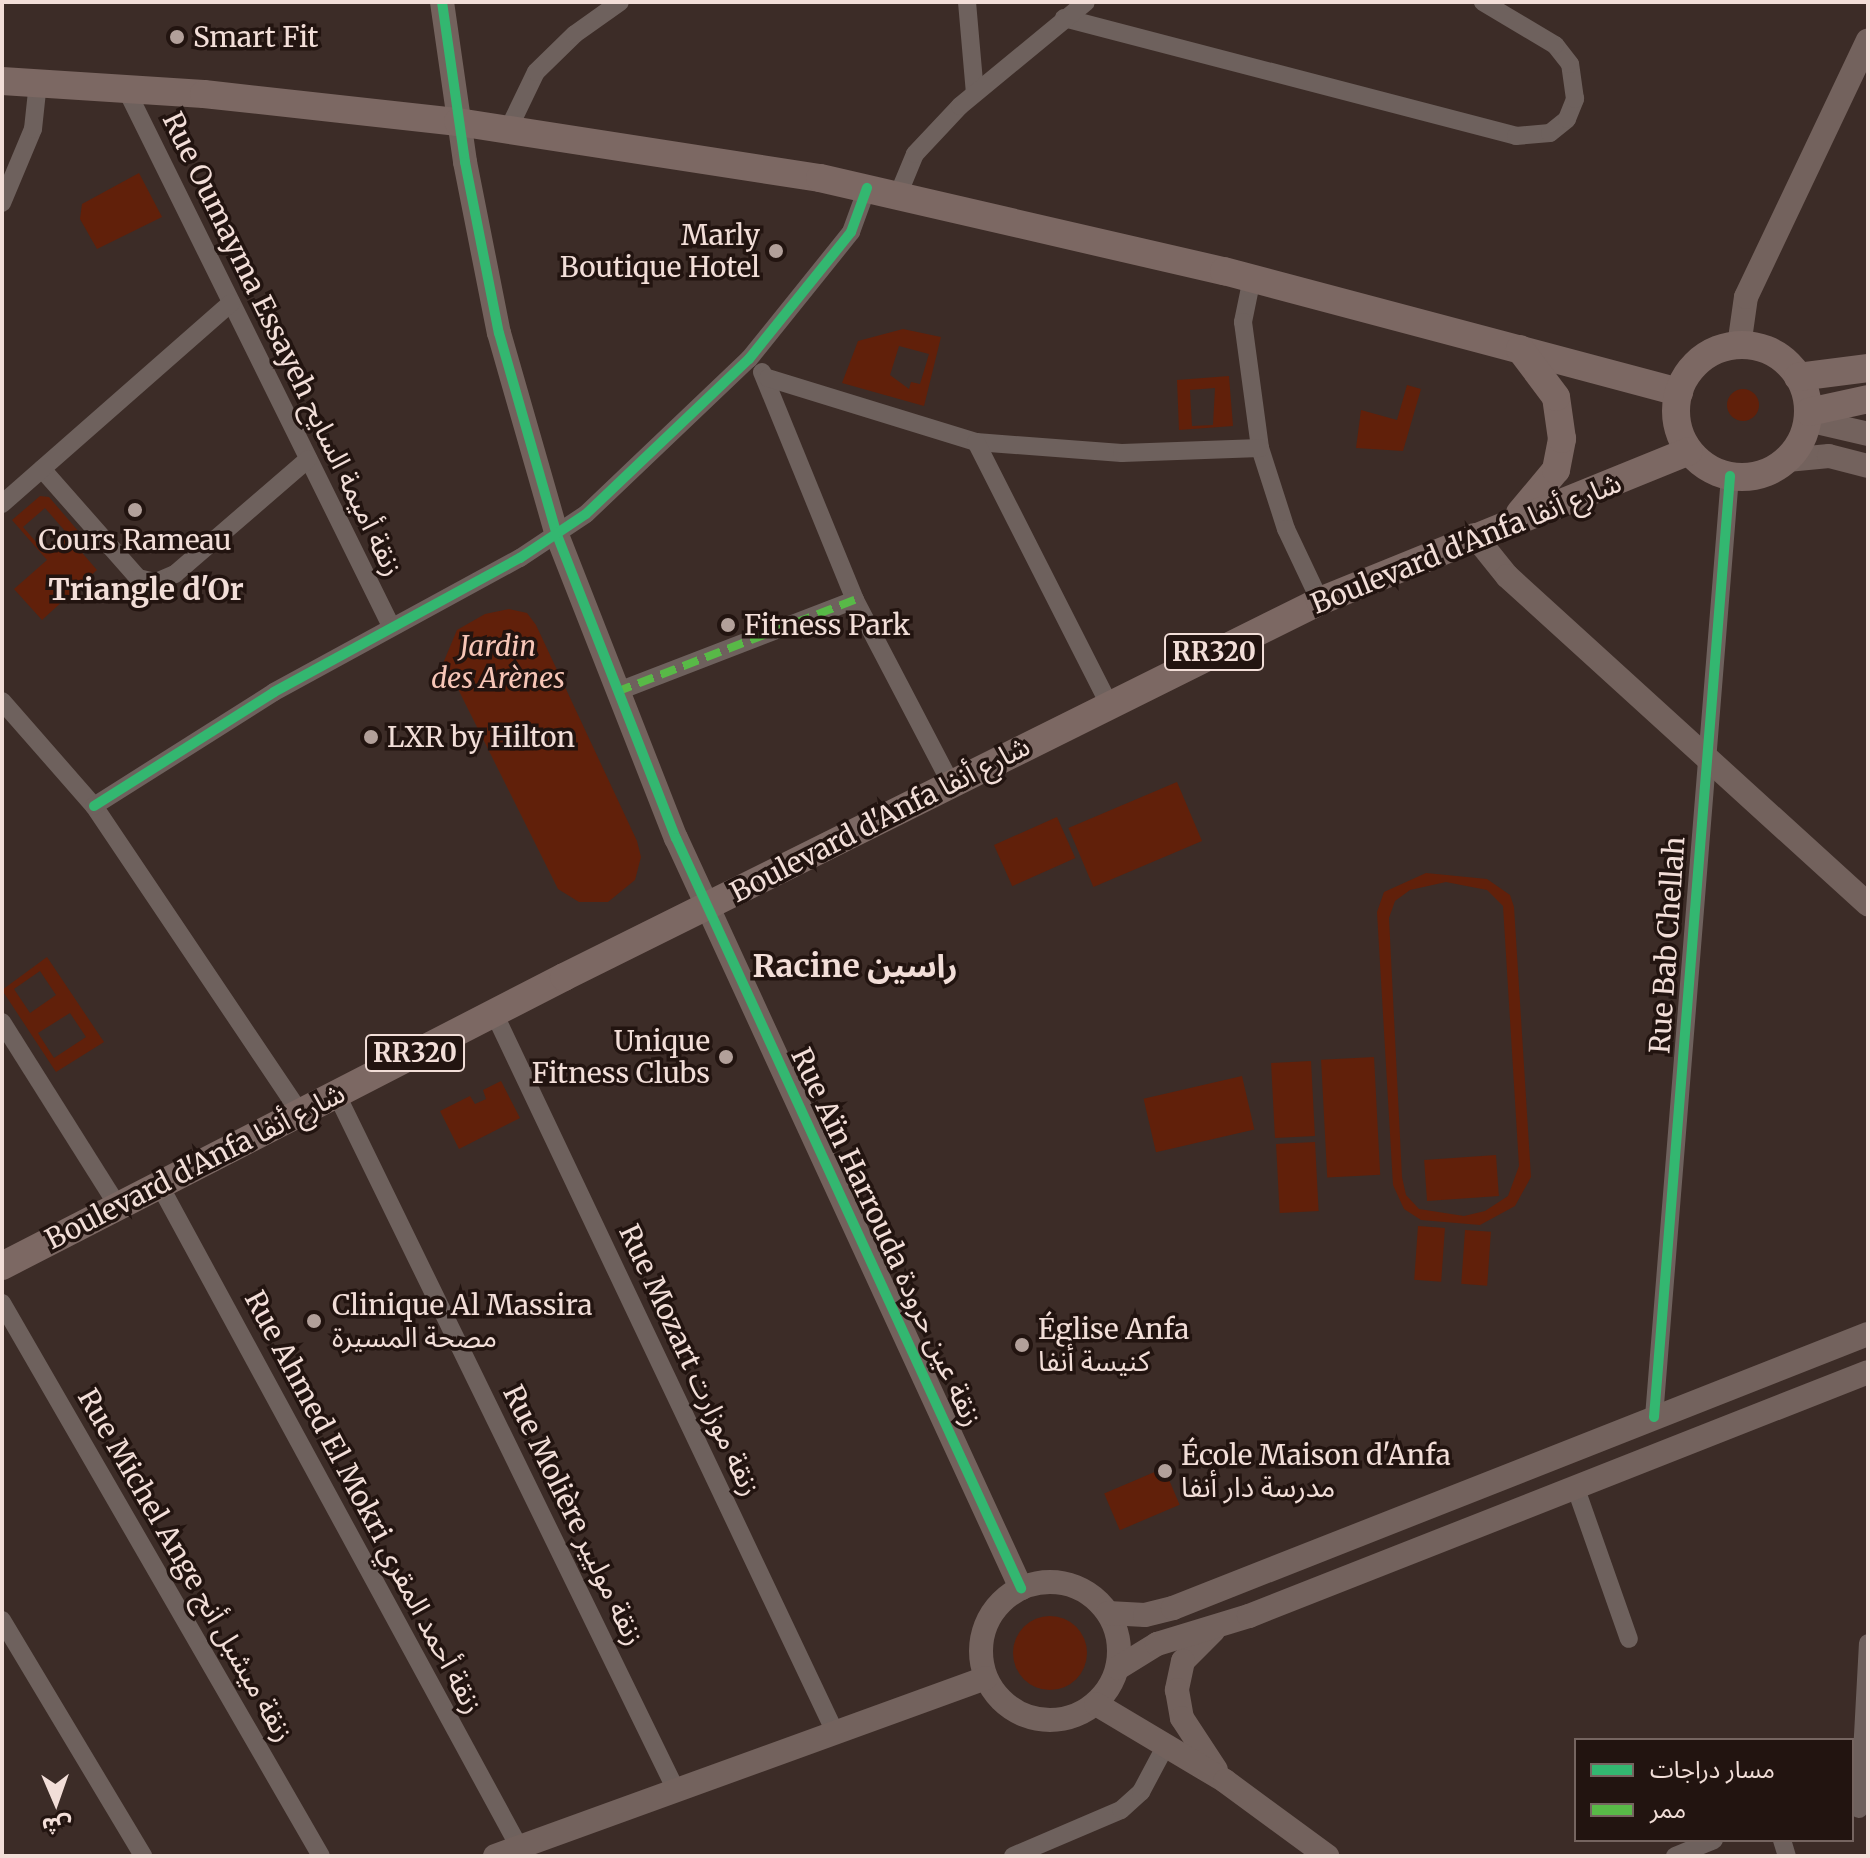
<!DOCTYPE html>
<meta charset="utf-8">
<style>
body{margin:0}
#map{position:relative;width:1870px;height:1858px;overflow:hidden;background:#3c2c27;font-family:Merriweather,"Noto Sans Arabic",serif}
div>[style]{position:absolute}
.green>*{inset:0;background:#61200a;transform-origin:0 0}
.round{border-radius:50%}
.street>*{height:18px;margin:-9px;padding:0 9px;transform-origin:9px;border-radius:9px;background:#6e615d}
.secondary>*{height:24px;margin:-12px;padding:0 12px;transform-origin:12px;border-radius:12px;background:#73625d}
.secondary>.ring{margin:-12px;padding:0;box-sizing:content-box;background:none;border:24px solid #73625d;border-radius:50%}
.primary>*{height:28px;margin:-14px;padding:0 14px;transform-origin:14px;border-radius:14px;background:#7c6863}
.primary>.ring{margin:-14px;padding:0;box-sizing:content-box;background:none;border:28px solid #7c6863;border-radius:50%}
.quiet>*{height:8px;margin-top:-4px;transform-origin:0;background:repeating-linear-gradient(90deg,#58b947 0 16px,transparent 0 24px)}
.cycleway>*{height:10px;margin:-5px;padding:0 5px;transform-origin:5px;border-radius:5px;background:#33b770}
.dots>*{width:22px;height:22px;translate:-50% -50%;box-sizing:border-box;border:4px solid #221410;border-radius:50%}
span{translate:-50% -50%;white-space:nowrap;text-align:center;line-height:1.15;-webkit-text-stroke:7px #221410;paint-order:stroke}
.shield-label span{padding:2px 6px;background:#221410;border:2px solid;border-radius:6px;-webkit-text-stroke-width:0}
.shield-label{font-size:26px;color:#f2ded8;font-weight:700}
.poi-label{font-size:28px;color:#f2ded8}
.left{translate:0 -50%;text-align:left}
.right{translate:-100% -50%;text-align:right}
.street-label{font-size:28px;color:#f2ded8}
.park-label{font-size:28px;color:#f7c6b7;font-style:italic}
.neighbourhood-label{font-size:30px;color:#f2ded8;font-weight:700}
.quarter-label{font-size:32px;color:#f2ded8;font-weight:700}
.frame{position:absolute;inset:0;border:4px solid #f2ded8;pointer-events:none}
.legend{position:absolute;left:1574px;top:1738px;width:280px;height:104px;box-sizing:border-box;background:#221410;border:2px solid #756560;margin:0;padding:10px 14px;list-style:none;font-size:24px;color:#f2ded8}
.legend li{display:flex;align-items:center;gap:16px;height:40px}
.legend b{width:40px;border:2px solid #756560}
.north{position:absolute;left:16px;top:1762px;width:80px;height:80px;-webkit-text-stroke:6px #221410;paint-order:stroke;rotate:178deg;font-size:22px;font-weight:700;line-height:32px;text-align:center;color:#f2ded8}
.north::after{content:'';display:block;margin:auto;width:28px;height:36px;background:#f2ded8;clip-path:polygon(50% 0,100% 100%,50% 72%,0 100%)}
</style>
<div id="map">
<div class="green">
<div style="clip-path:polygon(139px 173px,162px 217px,97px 249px,80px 219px,82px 204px)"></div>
<div style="clip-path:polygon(evenodd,903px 329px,941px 337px,924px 406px,842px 383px,858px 341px,903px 329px,899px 346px,929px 354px,920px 384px,911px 382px,909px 389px,890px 375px,899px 346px)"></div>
<div style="clip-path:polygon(evenodd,1229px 376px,1233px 426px,1179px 430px,1177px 380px,1229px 376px,1215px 388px,1213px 425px,1192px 426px,1190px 390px,1215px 388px)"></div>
<div style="clip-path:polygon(1407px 385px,1421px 389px,1403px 451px,1356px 448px,1361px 410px,1397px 420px)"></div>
<div class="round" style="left:1727px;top:389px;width:32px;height:32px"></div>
<div style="clip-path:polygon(evenodd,40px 496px,49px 497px,79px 532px,71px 540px,97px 570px,42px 620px,14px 589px,47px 560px,12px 520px,40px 496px,45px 508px,65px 531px,43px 550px,23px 527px,45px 508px)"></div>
<div style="clip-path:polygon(509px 609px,527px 613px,536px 625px,637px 841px,641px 857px,635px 880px,608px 902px,579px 902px,558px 889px,444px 661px,457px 630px,485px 614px)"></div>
<div style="left:1177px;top:782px;width:64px;height:118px;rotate:67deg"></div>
<div style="left:1057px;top:817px;width:45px;height:69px;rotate:66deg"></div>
<div style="clip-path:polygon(evenodd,1426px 873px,1487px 879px,1510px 895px,1514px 907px,1531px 1177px,1515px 1206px,1480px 1225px,1421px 1220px,1404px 1209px,1393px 1185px,1377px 912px,1384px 892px,1426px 873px,1446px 882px,1487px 890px,1503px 906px,1519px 1166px,1508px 1196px,1485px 1211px,1464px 1216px,1419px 1209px,1406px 1195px,1402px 1177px,1389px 918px,1395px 901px,1410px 890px,1446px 882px)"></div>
<div style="clip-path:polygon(evenodd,47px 957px,104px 1042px,56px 1072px,2px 990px,47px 957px,40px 971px,56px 995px,30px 1013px,14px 989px,40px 971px,47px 957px,70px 1013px,86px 1037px,54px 1058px,38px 1033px,70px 1013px)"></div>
<div style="left:1374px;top:1057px;width:118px;height:53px;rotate:87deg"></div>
<div style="left:1311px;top:1061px;width:75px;height:40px;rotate:87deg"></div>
<div style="left:1242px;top:1076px;width:55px;height:101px;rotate:77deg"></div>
<div style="clip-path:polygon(501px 1081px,520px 1118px,459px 1149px,440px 1111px,470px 1096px,475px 1104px,486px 1099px,483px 1090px)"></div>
<div style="left:1315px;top:1142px;width:69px;height:39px;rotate:87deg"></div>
<div style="left:1496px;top:1155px;width:41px;height:72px;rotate:86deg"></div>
<div style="left:1418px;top:1226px;width:27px;height:54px;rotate:4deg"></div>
<div style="left:1465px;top:1230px;width:26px;height:54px;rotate:4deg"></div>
<div style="left:1164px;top:1468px;width:40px;height:65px;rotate:67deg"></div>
<div class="round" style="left:1013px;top:1616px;width:74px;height:74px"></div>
</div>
<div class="street">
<div style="left:967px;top:2px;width:91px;rotate:85deg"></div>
<div style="left:1064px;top:18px;width:467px;rotate:14.6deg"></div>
<div style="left:1516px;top:136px;width:34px;rotate:-5deg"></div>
<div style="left:1550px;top:133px;width:22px;rotate:-39deg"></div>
<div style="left:1567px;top:119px;width:22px;rotate:-68deg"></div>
<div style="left:1575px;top:99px;width:35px;rotate:-98deg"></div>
<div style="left:1570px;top:64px;width:24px;rotate:-128deg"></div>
<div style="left:1555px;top:45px;width:84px;rotate:-149.2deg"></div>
<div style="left:125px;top:87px;width:601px;rotate:63.73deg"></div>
<div style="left:509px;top:128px;width:62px;rotate:-64.3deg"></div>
<div style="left:536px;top:72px;width:54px;rotate:-44.3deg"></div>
<div style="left:575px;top:34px;width:55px;rotate:-35.4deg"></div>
<div style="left:898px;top:195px;width:44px;rotate:-67.5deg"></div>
<div style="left:915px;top:154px;width:66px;rotate:-46.8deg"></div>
<div style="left:960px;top:106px;width:163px;rotate:-39.5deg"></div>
<div style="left:2px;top:203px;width:80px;rotate:-67.3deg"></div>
<div style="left:33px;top:129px;width:47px;rotate:-83.9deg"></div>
<div style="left:1252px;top:278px;width:45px;rotate:101.6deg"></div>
<div style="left:1243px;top:322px;width:127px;rotate:82.3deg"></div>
<div style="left:1260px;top:448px;width:85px;rotate:72.2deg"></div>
<div style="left:1286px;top:529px;width:80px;rotate:64.7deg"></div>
<div style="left:762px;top:372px;width:246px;rotate:67.8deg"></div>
<div style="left:855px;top:600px;width:208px;rotate:62.4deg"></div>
<div style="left:768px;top:378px;width:218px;rotate:17.1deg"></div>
<div style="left:976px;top:442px;width:146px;rotate:4.3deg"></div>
<div style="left:1122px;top:453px;width:138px;rotate:-2.1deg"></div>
<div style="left:976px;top:442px;width:294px;rotate:63.1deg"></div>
<div style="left:42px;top:469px;width:145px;rotate:48.6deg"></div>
<div style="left:138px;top:578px;width:18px;rotate:13deg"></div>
<div style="left:156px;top:582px;width:21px;rotate:-23deg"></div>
<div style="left:175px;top:574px;width:176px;rotate:-40.8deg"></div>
<div style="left:2px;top:504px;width:305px;rotate:-41.3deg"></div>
<div style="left:616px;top:692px;width:256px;rotate:-21.1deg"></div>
<div style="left:2px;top:701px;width:140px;rotate:48.8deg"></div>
<div style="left:94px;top:806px;width:367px;rotate:56.1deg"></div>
<div style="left:94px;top:806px;width:213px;rotate:-32.3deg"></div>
<div style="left:274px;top:692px;width:280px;rotate:-28.6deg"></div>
<div style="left:520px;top:558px;width:79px;rotate:-33.7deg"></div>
<div style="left:586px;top:514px;width:225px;rotate:-43.6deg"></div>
<div style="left:749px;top:359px;width:163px;rotate:-51.2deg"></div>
<div style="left:851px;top:232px;width:47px;rotate:-70deg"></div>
<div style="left:494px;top:1013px;width:796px;rotate:64.63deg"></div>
<div style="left:2px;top:1022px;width:218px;rotate:57.8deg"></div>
<div style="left:336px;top:1093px;width:776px;rotate:64deg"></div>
<div style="left:159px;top:1184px;width:765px;rotate:61.49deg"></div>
<div style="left:2px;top:1303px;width:638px;rotate:60.02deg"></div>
<div style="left:1654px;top:1417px;width:944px;rotate:-85.38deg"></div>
<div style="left:1575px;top:1486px;width:162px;rotate:70.6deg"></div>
<div style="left:2px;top:1620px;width:275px;rotate:59.1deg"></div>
<div style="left:1859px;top:1809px;width:166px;rotate:-86.9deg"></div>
<div style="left:1782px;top:1840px;width:17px;rotate:73deg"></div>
<div style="left:1013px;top:1856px;width:117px;rotate:-23.1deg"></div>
<div style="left:1121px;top:1810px;width:27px;rotate:-42deg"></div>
<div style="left:1141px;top:1792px;width:53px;rotate:-62deg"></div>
<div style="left:1675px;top:1856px;width:42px;rotate:-22.3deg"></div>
</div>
<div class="secondary">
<div style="left:442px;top:2px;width:162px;rotate:81.8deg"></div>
<div style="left:465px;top:162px;width:174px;rotate:78.8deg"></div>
<div style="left:499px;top:333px;width:210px;rotate:74deg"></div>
<div style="left:557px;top:535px;width:326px;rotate:68.6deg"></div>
<div style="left:676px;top:838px;width:826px;rotate:65.3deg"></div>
<div style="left:1739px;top:346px;width:49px;rotate:-81.9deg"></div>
<div style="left:1746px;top:297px;width:284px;rotate:-64.6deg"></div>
<div style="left:1808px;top:420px;width:62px;rotate:13.1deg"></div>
<div style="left:1787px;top:460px;width:42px;rotate:-5.4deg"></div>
<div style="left:1829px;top:456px;width:40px;rotate:14.4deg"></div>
<div style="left:1474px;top:535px;width:53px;rotate:51.2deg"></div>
<div style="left:1507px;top:576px;width:488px;rotate:42.3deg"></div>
<div class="ring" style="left:981px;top:1582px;width:114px;height:114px"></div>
<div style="left:1108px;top:1613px;width:37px;rotate:3deg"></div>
<div style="left:1145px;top:1615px;width:29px;rotate:-14deg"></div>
<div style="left:1173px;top:1608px;width:747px;rotate:-21.52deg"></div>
<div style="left:1213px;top:1631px;width:42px;rotate:135deg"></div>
<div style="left:1183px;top:1661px;width:30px;rotate:102deg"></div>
<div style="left:1177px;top:1690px;width:28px;rotate:80deg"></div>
<div style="left:1182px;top:1718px;width:62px;rotate:56.8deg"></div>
<div style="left:1118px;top:1668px;width:46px;rotate:-31.6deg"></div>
<div style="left:1157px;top:1644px;width:96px;rotate:-16.9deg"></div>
<div style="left:1249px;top:1616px;width:665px;rotate:-21.51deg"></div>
<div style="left:1096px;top:1704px;width:150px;rotate:30.8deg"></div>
<div style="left:1225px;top:1781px;width:127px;rotate:36.3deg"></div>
<div style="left:495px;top:1856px;width:522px;rotate:-19.93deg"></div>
</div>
<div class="primary">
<div style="left:2px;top:81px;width:202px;rotate:3.7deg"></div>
<div style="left:204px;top:94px;width:256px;rotate:6.3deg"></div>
<div style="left:458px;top:122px;width:366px;rotate:8.8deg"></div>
<div style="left:820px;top:178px;width:415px;rotate:13deg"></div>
<div style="left:1224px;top:271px;width:471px;rotate:14.9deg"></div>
<div class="ring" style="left:1676px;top:345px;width:104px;height:104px"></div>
<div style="left:1798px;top:377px;width:71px;rotate:-7.3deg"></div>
<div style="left:1809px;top:412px;width:60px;rotate:-12.4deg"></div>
<div style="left:1520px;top:513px;width:56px;rotate:-50.1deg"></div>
<div style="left:1556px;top:470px;width:32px;rotate:-79deg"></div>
<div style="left:1562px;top:439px;width:42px;rotate:-98.1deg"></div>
<div style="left:1556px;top:397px;width:60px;rotate:-126.9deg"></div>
<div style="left:2px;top:1266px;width:632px;rotate:-27.21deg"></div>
<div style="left:564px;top:977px;width:844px;rotate:-26.44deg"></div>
<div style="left:1320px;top:601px;width:398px;rotate:-22.1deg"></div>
</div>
<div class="quiet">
<div style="left:616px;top:692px;width:256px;rotate:-21.1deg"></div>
</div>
<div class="cycleway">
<div style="left:442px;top:2px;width:162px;rotate:81.8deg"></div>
<div style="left:465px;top:162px;width:174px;rotate:78.8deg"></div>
<div style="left:499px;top:333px;width:210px;rotate:74deg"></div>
<div style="left:557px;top:535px;width:326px;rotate:68.6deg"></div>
<div style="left:676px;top:838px;width:826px;rotate:65.3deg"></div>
<div style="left:94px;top:806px;width:213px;rotate:-32.3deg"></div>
<div style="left:274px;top:692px;width:280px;rotate:-28.6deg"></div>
<div style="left:520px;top:558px;width:79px;rotate:-33.7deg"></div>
<div style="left:586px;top:514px;width:225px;rotate:-43.6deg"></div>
<div style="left:749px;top:359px;width:163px;rotate:-51.2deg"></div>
<div style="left:851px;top:232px;width:47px;rotate:-70deg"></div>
<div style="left:1654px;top:1417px;width:944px;rotate:-85.38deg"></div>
</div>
<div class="dots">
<div style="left:177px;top:37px;background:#b2a09a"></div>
<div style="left:776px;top:251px;background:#b2a09a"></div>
<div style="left:135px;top:510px;background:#b2a09a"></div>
<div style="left:728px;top:625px;background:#b2a09a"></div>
<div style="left:371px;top:737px;background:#b2a09a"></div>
<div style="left:726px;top:1057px;background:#b2a09a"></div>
<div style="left:314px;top:1321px;background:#b2a09a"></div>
<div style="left:1022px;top:1345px;background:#b2a09a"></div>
<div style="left:1165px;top:1471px;background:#b2a09a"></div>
</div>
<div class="shield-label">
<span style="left:1214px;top:652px">RR320</span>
<span style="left:415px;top:1053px">RR320</span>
</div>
<div class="poi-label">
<span class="left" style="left:193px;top:37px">Smart Fit</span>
<span class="right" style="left:760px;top:251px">Marly<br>Boutique Hotel</span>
<span style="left:135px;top:540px">Cours Rameau</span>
<span class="left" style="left:744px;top:625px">Fitness Park</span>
<span class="left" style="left:387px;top:737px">LXR by Hilton</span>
<span class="right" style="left:710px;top:1057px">Unique<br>Fitness Clubs</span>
<span class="left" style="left:332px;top:1321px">Clinique Al Massira<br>مصحة المسيرة</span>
<span class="left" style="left:1038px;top:1345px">Église Anfa<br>كنيسة أنفا</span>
<span class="left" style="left:1181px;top:1471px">École Maison d'Anfa<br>مدرسة دار أنفا</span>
</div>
<div class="street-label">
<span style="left:283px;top:344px;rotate:64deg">Rue Oumayma Essayeh زنقة أميمة السايح</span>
<span style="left:1466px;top:543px;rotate:-22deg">Boulevard d'Anfa شارع أنفا</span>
<span style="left:880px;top:819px;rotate:-27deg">Boulevard d'Anfa شارع أنفا</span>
<span style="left:1667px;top:945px;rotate:-86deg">Rue Bab Chellah</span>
<span style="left:195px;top:1166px;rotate:-27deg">Boulevard d'Anfa شارع أنفا</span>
<span style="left:887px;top:1237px;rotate:65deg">Rue Aïn Harrouda زنقة عين حرودة</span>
<span style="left:690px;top:1360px;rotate:65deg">Rue Mozart زنقة موزارت</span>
<span style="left:364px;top:1502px;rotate:62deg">Rue Ahmed El Mokri زنقة أحمد المقري</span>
<span style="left:574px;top:1515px;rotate:64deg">Rue Molière زنقة موليير</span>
<span style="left:186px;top:1565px;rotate:60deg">Rue Michel Ange زنقة ميشبل أنج</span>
</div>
<div class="park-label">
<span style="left:498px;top:662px">Jardin<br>des Arènes</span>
</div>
<div class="neighbourhood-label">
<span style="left:146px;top:589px">Triangle d'Or</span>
</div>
<div class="quarter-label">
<span style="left:855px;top:966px">Racine راسين</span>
</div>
<div class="frame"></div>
<ul class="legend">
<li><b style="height:10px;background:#33b770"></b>مسار دراجات</li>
<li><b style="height:10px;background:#58b947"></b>ممر</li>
</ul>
<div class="north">ش</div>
</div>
